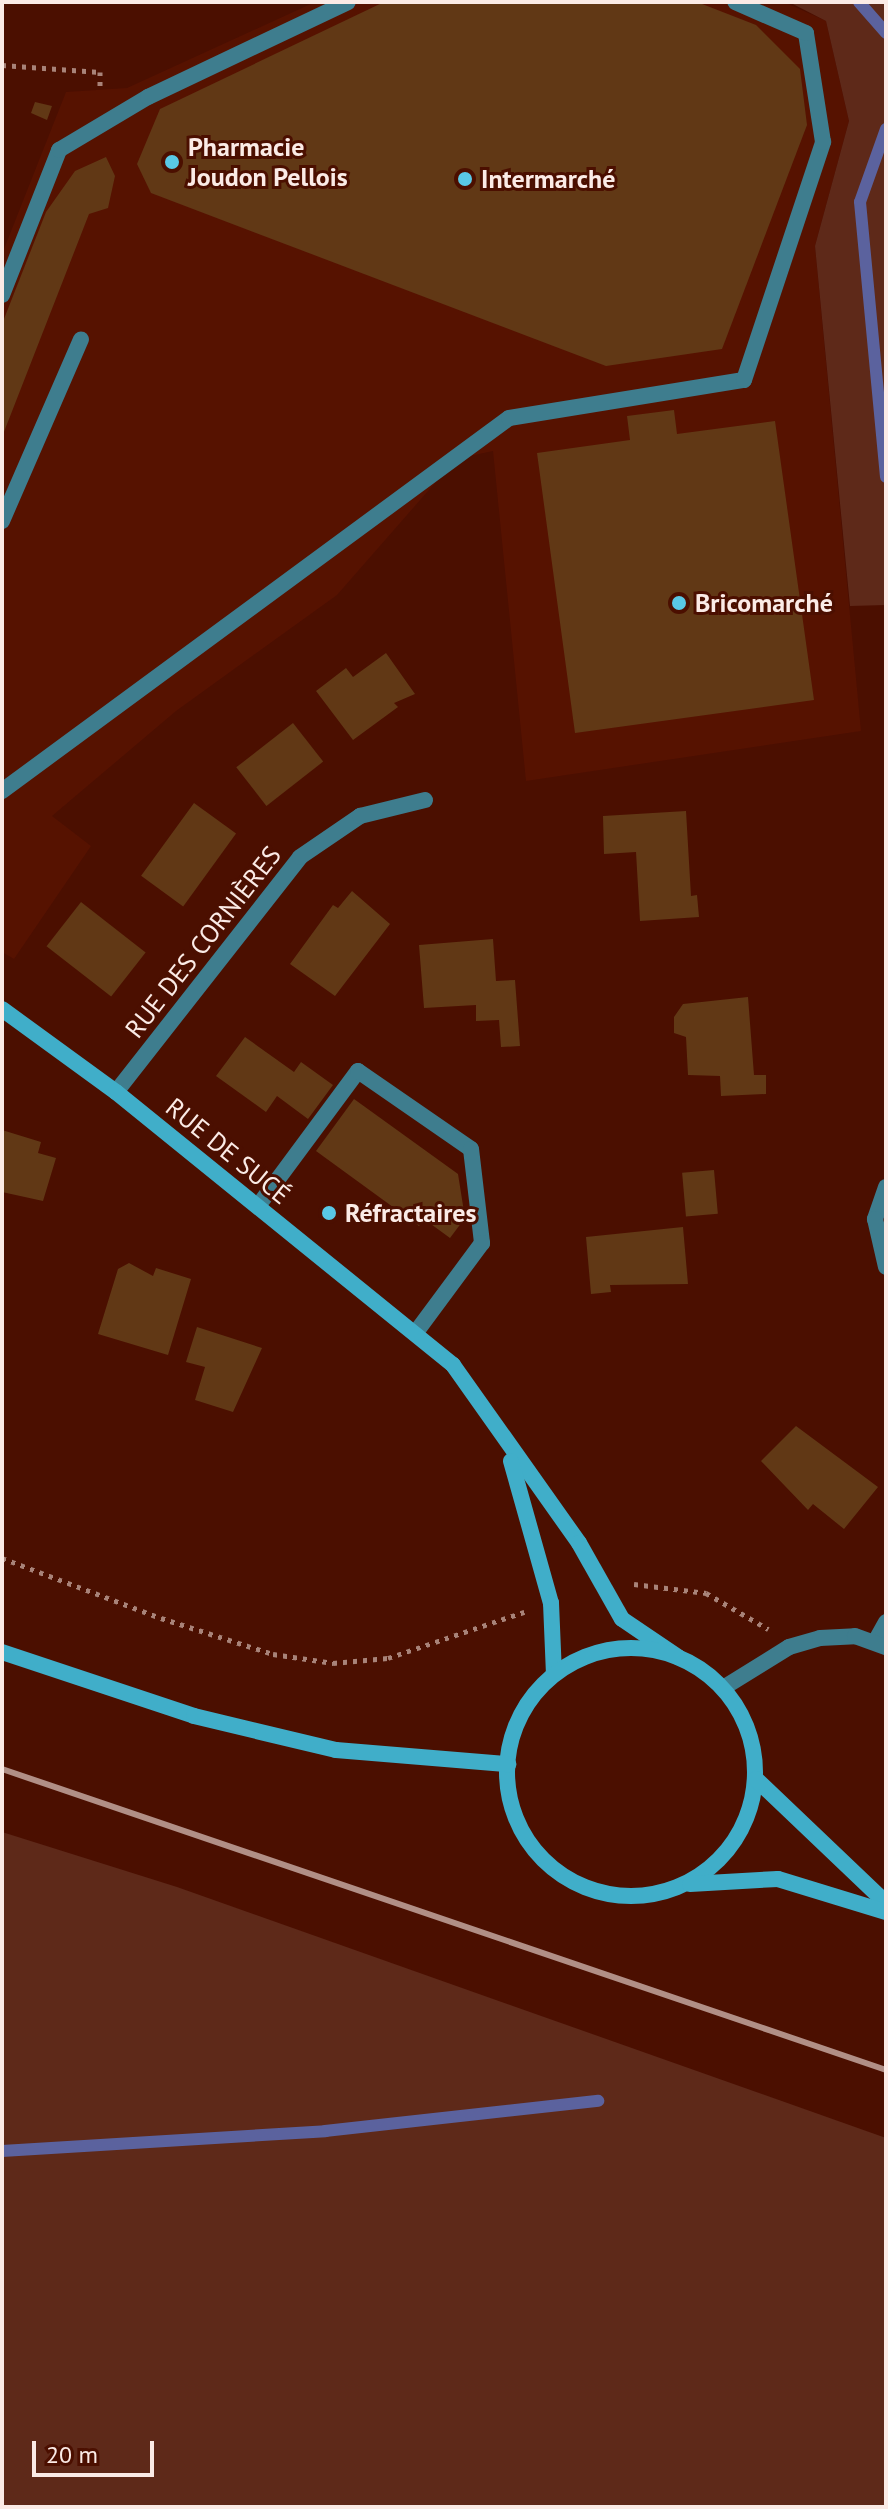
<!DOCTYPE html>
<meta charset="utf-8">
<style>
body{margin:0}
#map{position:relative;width:888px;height:2509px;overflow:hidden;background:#4b0f00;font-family:"PT Sans",sans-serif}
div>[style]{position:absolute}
.built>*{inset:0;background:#561200}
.green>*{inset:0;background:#5e2919}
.stream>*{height:12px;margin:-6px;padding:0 6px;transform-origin:6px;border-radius:6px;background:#5b629e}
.building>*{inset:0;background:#613815;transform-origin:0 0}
.path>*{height:5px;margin-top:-2.5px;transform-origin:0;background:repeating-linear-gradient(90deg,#a88379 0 4px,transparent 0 10px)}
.lane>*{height:16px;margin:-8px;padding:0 8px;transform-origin:8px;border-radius:8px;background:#3e7d8e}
.street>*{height:16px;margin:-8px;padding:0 8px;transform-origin:8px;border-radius:8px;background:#3e7d8e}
.secondary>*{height:16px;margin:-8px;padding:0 8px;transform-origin:8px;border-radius:8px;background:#40aec9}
.secondary>.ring{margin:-8px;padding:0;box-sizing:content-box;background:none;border:16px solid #40aec9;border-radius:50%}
.rail>*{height:6px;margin:-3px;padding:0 3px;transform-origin:3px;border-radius:3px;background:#b18f86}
.dots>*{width:22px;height:22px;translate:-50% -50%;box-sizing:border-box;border:4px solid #4b0f00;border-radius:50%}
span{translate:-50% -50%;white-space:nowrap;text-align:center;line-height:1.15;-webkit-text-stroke:6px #4b0f00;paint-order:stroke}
.poi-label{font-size:26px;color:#fbebe6;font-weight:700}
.left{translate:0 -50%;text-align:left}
.street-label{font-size:26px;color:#fbebe6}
.frame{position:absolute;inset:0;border:4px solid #fbebe6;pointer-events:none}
.scale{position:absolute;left:32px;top:2441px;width:122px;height:36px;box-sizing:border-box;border:4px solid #fbebe6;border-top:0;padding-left:10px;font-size:24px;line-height:28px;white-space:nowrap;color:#fbebe6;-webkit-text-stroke:6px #4b0f00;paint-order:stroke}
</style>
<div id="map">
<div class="built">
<div style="clip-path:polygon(315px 2px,784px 2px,826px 21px,849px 121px,815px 246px,861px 731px,526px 781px,493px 451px,456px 459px,337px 595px,176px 711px,52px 816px,91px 846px,14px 959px,2px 952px,2px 254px,66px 92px,127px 88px)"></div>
</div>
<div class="green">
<div style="clip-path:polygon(789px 2px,886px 2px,886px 605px,850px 606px,815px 246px,849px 121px,826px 21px)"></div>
<div style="clip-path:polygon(2px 1832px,177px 1887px,886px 2138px,886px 2507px,2px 2507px)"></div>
</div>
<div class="stream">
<div style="left:859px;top:2px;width:41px;rotate:48.9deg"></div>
<div style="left:886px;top:129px;width:77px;rotate:109.6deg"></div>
<div style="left:860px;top:202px;width:276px;rotate:84.6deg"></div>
<div style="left:2px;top:2151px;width:324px;rotate:-3.5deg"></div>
<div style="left:325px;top:2131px;width:275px;rotate:-6.3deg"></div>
</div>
<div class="building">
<div style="clip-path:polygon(384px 2px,697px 2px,756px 25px,800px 69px,807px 125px,722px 349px,606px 366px,151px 193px,137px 164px,160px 109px)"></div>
<div style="clip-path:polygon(35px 102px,52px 106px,47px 120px,31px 113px)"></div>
<div style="clip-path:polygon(106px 157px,115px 176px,108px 208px,89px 214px,2px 437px,2px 324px,46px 212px,75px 171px)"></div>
<div style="clip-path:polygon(674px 410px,677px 434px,775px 421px,814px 700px,575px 733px,537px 453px,630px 440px,627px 416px)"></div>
<div style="clip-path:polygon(386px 653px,415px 694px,394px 703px,398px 707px,353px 740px,316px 691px,346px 668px,353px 677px)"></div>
<div style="left:293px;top:723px;width:49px;height:72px;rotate:52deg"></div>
<div style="left:194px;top:803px;width:52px;height:90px;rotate:36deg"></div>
<div style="clip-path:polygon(686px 811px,691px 896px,697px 895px,699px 917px,640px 921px,636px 852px,604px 854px,603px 816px)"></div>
<div style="clip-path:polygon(352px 891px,390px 924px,335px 996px,290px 964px,333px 905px,338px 908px)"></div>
<div style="left:81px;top:902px;width:82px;height:56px;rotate:38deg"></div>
<div style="clip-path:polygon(493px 939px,496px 981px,515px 980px,520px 1046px,501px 1047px,499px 1020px,476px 1021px,476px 1005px,424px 1008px,419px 945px)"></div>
<div style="clip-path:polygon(748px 997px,754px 1075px,766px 1075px,766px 1094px,721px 1096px,720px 1076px,688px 1075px,686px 1037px,674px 1033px,674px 1017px,683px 1004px)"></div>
<div style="clip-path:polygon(245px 1037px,294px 1072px,301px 1062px,333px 1085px,308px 1119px,277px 1096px,266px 1112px,216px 1076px)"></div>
<div style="clip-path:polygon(354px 1099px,458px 1174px,465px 1218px,450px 1238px,424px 1219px,419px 1226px,316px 1151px)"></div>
<div style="clip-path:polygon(2px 1130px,41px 1142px,38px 1153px,56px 1158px,43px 1201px,2px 1192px)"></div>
<div style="left:714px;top:1170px;width:44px;height:32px;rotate:85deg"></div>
<div style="clip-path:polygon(683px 1227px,688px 1284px,610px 1285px,611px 1292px,591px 1294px,586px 1237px)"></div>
<div style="clip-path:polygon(129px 1263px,153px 1276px,156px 1268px,191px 1279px,168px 1355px,98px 1334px,118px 1269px)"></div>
<div style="clip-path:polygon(197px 1327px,262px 1348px,233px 1412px,195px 1400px,205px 1367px,186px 1362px)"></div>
<div style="clip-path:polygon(796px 1426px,878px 1487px,844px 1529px,813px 1504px,808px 1510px,761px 1461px)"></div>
</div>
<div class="path">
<div style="left:701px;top:3px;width:1px;rotate:-90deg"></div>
<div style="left:2px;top:65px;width:98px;rotate:4.1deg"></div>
<div style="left:100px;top:72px;width:18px;rotate:90deg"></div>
<div style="left:2px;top:1558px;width:170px;rotate:20.7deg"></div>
<div style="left:161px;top:1618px;width:118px;rotate:17.8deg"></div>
<div style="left:273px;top:1654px;width:61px;rotate:8.5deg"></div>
<div style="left:333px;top:1663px;width:55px;rotate:-5.2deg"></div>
<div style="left:388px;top:1658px;width:144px;rotate:-18.7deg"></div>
<div style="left:634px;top:1584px;width:73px;rotate:7.1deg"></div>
<div style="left:706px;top:1593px;width:72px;rotate:30.1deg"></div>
</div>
<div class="lane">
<div style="left:2px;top:295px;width:156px;rotate:-68.5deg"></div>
<div style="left:59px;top:150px;width:104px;rotate:-30.8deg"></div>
<div style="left:148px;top:97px;width:221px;rotate:-25.4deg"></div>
<div style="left:2px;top:521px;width:198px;rotate:-66.5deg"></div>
<div style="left:2px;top:791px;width:629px;rotate:-36.34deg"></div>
<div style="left:509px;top:418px;width:238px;rotate:-9.2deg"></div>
<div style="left:744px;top:380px;width:251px;rotate:-71.6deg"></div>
<div style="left:823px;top:142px;width:110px;rotate:-98.9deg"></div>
<div style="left:806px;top:33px;width:77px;rotate:-156.4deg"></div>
<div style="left:258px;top:1206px;width:168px;rotate:-53.5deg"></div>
<div style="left:358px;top:1071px;width:137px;rotate:34.6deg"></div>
<div style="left:471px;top:1149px;width:95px;rotate:83.3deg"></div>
<div style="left:482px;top:1243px;width:109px;rotate:126.5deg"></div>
</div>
<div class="street">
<div style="left:116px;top:1092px;width:298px;rotate:-51.9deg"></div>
<div style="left:300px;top:857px;width:73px;rotate:-34.3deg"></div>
<div style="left:360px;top:816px;width:67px;rotate:-13.8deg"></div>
<div style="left:886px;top:1187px;width:34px;rotate:109deg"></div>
<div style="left:875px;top:1219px;width:49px;rotate:77.1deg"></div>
<div style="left:875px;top:1642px;width:23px;rotate:-61deg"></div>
<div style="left:723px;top:1688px;width:78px;rotate:-31.8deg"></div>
<div style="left:789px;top:1647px;width:32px;rotate:-16deg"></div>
<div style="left:820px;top:1638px;width:35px;rotate:-3deg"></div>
<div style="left:855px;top:1636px;width:33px;rotate:20deg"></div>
</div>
<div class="secondary">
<div style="left:2px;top:1009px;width:141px;rotate:36.1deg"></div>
<div style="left:116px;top:1092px;width:434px;rotate:39deg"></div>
<div style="left:453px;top:1365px;width:218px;rotate:54.7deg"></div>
<div style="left:579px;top:1543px;width:87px;rotate:60.5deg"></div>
<div style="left:622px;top:1619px;width:68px;rotate:34.2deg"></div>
<div style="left:511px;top:1461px;width:148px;rotate:74.3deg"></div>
<div style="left:551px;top:1603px;width:71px;rotate:87.6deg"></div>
<div class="ring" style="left:507px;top:1648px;width:232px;height:232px"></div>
<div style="left:2px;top:1652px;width:202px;rotate:18.4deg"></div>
<div style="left:194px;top:1716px;width:146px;rotate:13.5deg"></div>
<div style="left:336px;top:1750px;width:173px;rotate:4.7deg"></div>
<div style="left:756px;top:1779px;width:180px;rotate:43.6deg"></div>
<div style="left:690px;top:1884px;width:88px;rotate:-3.3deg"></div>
<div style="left:778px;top:1879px;width:113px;rotate:17deg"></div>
</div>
<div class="rail">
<div style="left:2px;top:1769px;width:934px;rotate:18.8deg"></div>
</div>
<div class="dots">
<div style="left:172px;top:162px;background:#59c8e5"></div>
<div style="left:465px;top:179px;background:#59c8e5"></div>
<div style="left:679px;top:603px;background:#59c8e5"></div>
<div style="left:329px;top:1213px;background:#59c8e5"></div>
</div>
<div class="poi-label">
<span class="left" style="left:188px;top:162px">Pharmacie<br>Joudon Pellois</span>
<span class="left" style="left:481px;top:179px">Intermarché</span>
<span class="left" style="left:695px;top:603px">Bricomarché</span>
<span class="left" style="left:345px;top:1213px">Réfractaires</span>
</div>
<div class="street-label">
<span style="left:203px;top:942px;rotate:-52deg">RUE DES CORNIÈRES</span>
<span style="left:228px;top:1151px;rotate:39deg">RUE DE SUCÉ</span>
</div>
<div class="frame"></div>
<div class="scale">20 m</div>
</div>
